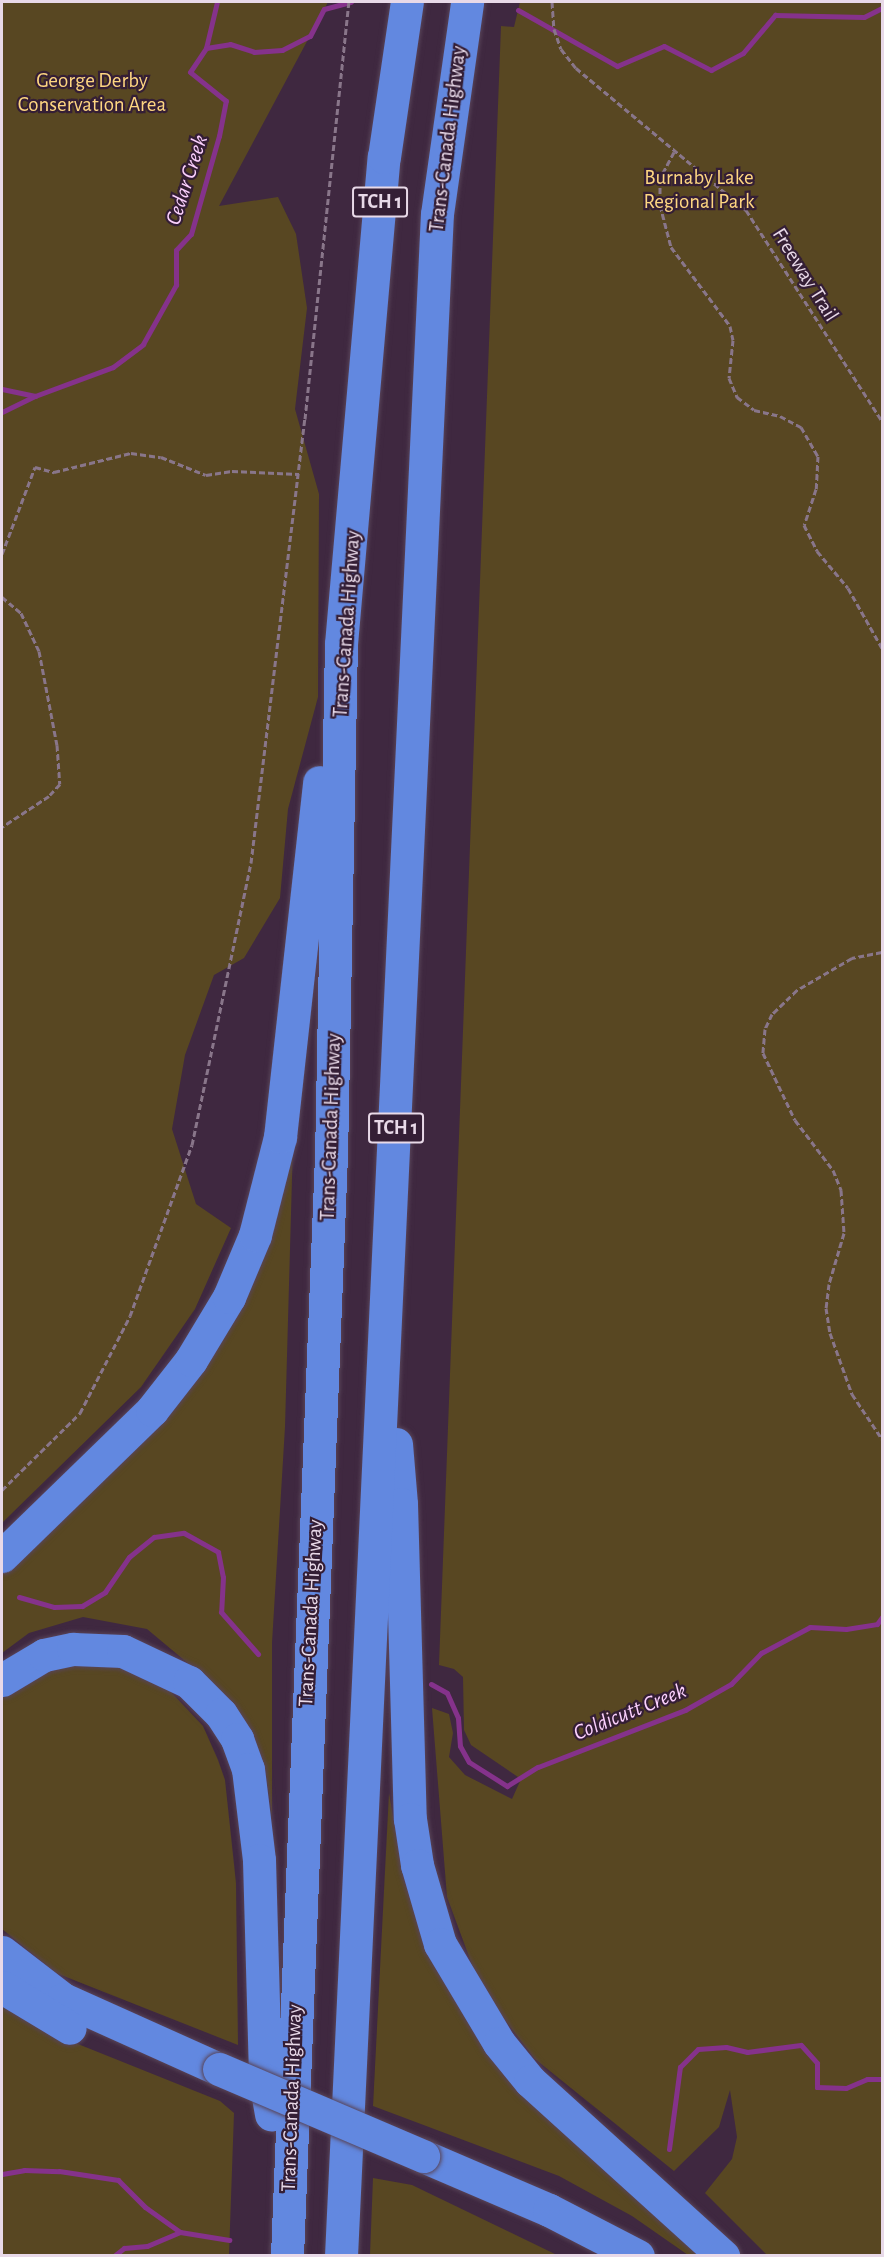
<!DOCTYPE html>
<style>
body{margin:0}
#map{position:relative;width:884px;height:2257px;overflow:hidden;background:#3f2840;font-family:"Alegreya Sans",sans-serif}
div>[style]{position:absolute}
.green>*{inset:0;background:#584722}
.stream>*{height:5px;margin:-2.5px;padding:0 2.5px;transform-origin:2.5px;border-radius:2.5px;background:#85328b}
.path>*{height:3px;margin-top:-1.5px;transform-origin:0;background:repeating-linear-gradient(90deg,#89768a 0 6px,transparent 0 9px)}
.roads{filter:drop-shadow(0 0 2px #584458) drop-shadow(0 0 2px #584458)}
.highway>*{height:33px;margin:-16.5px;padding:0 16.5px;transform-origin:16.5px;border-radius:16.5px;background:#6288e0}
.bridges{filter:drop-shadow(0 0 2px #584458) drop-shadow(0 0 2px #584458)}
.highway-bridge>*{height:33px;margin:-16.5px;padding:0 16.5px;transform-origin:16.5px;border-radius:16.5px;background:#6288e0}
span{translate:-50% -50%;white-space:nowrap;text-align:center;line-height:1.15;-webkit-text-stroke:4.5px #341e35;paint-order:stroke}
.shield-label span{padding:2px 4px;background:#341e35;border:2px solid;border-radius:4px;-webkit-text-stroke-width:0}
.shield-label{font-size:20px;color:#e8d9e8;font-weight:700}
.park-label{font-size:21px;color:#fed681}
.street-label{font-size:21px;color:#e8d9e8}
.water-label{font-size:22px;color:#fcd1fe;font-style:italic}
.frame{position:absolute;inset:0;border:3px solid #e8d9e8;pointer-events:none}
</style>
<div id="map">
<div class="green">
<div style="clip-path:polygon(2px 2px,328px 2px,219px 206px,278px 197px,296px 234px,307px 308px,295px 409px,319px 494px,318px 697px,288px 809px,280px 898px,244px 958px,214px 975px,185px 1055px,172px 1129px,196px 1204px,231px 1228px,195px 1309px,141px 1387px,2px 1523px)"></div>
<div style="clip-path:polygon(520px 2px,882px 2px,882px 2255px,767px 2255px,705px 2193px,732px 2159px,737px 2137px,730px 2090px,719px 2127px,674px 2171px,535px 2059px,481px 1989px,447px 1897px,432px 1708px,449px 1714px,453px 1733px,449px 1757px,465px 1775px,512px 1799px,521px 1779px,471px 1745px,464px 1730px,463px 1677px,454px 1669px,439px 1665px,501px 26px,514px 27px)"></div>
<div style="clip-path:polygon(293px 1143px,285px 1427px,272px 1643px,272px 1816px,265px 1768px,243px 1723px,221px 1691px,147px 1629px,83px 1617px,29px 1633px,2px 1653px,2px 1569px,175px 1394px)"></div>
<div style="clip-path:polygon(85px 1663px,116px 1666px,170px 1691px,203px 1726px,218px 1760px,225px 1780px,236px 1883px,238px 2045px,56px 1973px,2px 1929px,2px 1693px,52px 1669px)"></div>
<div style="clip-path:polygon(389px 1793px,404px 1880px,436px 1970px,507px 2073px,706px 2255px,688px 2255px,632px 2216px,559px 2176px,373px 2106px)"></div>
<div style="clip-path:polygon(2px 2004px,48px 2032px,220px 2101px,234px 2113px,229px 2255px,2px 2256px)"></div>
<div style="clip-path:polygon(373px 2178px,412px 2185px,557px 2255px,370px 2255px)"></div>
</div>
<div class="stream">
<div style="left:518px;top:10px;width:114px;rotate:29.5deg"></div>
<div style="left:617px;top:66px;width:51px;rotate:-23.1deg"></div>
<div style="left:664px;top:46px;width:53px;rotate:27.1deg"></div>
<div style="left:711px;top:70px;width:36px;rotate:-28deg"></div>
<div style="left:743px;top:53px;width:50px;rotate:-49.9deg"></div>
<div style="left:775px;top:15px;width:89px;rotate:1.3deg"></div>
<div style="left:864px;top:17px;width:20px;rotate:-27deg"></div>
<div style="left:206px;top:48px;width:47px;rotate:-76.6deg"></div>
<div style="left:2px;top:389px;width:34px;rotate:12deg"></div>
<div style="left:35px;top:396px;width:83px;rotate:-20.4deg"></div>
<div style="left:113px;top:367px;width:38px;rotate:-37deg"></div>
<div style="left:143px;top:344px;width:68px;rotate:-60.8deg"></div>
<div style="left:176px;top:285px;width:35px;rotate:-90deg"></div>
<div style="left:176px;top:250px;width:22px;rotate:-47deg"></div>
<div style="left:191px;top:234px;width:102px;rotate:-74.1deg"></div>
<div style="left:219px;top:136px;width:36px;rotate:-79deg"></div>
<div style="left:226px;top:101px;width:46px;rotate:-141.1deg"></div>
<div style="left:190px;top:72px;width:29px;rotate:-56deg"></div>
<div style="left:206px;top:48px;width:24px;rotate:-9deg"></div>
<div style="left:230px;top:44px;width:25px;rotate:18deg"></div>
<div style="left:254px;top:52px;width:28px;rotate:-4deg"></div>
<div style="left:282px;top:50px;width:31px;rotate:-27deg"></div>
<div style="left:310px;top:36px;width:30px;rotate:-63deg"></div>
<div style="left:324px;top:9px;width:28px;rotate:-15deg"></div>
<div style="left:2px;top:412px;width:37px;rotate:-26deg"></div>
<div style="left:19px;top:1597px;width:36px;rotate:16deg"></div>
<div style="left:54px;top:1607px;width:28px;rotate:-2deg"></div>
<div style="left:82px;top:1606px;width:27px;rotate:-31deg"></div>
<div style="left:105px;top:1592px;width:42px;rotate:-55.6deg"></div>
<div style="left:129px;top:1557px;width:32px;rotate:-39deg"></div>
<div style="left:154px;top:1537px;width:30px;rotate:-8deg"></div>
<div style="left:184px;top:1533px;width:39px;rotate:29deg"></div>
<div style="left:218px;top:1552px;width:25px;rotate:79deg"></div>
<div style="left:223px;top:1577px;width:35px;rotate:93deg"></div>
<div style="left:221px;top:1612px;width:56px;rotate:48.6deg"></div>
<div style="left:431px;top:1684px;width:18px;rotate:29deg"></div>
<div style="left:447px;top:1693px;width:27px;rotate:66deg"></div>
<div style="left:458px;top:1718px;width:28px;rotate:86deg"></div>
<div style="left:460px;top:1746px;width:18px;rotate:61deg"></div>
<div style="left:469px;top:1762px;width:45px;rotate:32.3deg"></div>
<div style="left:507px;top:1786px;width:36px;rotate:-32deg"></div>
<div style="left:538px;top:1767px;width:158px;rotate:-21.2deg"></div>
<div style="left:685px;top:1710px;width:53px;rotate:-29.5deg"></div>
<div style="left:731px;top:1684px;width:43px;rotate:-45.9deg"></div>
<div style="left:761px;top:1653px;width:55px;rotate:-28deg"></div>
<div style="left:810px;top:1627px;width:36px;rotate:3deg"></div>
<div style="left:846px;top:1629px;width:31px;rotate:-9deg"></div>
<div style="left:877px;top:1624px;width:9px;rotate:-54deg"></div>
<div style="left:669px;top:2149px;width:83px;rotate:-82.4deg"></div>
<div style="left:680px;top:2067px;width:25px;rotate:-45deg"></div>
<div style="left:698px;top:2049px;width:28px;rotate:-4deg"></div>
<div style="left:726px;top:2047px;width:22px;rotate:13deg"></div>
<div style="left:747px;top:2052px;width:54px;rotate:-7.4deg"></div>
<div style="left:801px;top:2045px;width:24px;rotate:48deg"></div>
<div style="left:817px;top:2063px;width:24px;rotate:90deg"></div>
<div style="left:817px;top:2087px;width:29px;rotate:2deg"></div>
<div style="left:846px;top:2088px;width:23px;rotate:-23deg"></div>
<div style="left:867px;top:2079px;width:15px"></div>
<div style="left:2px;top:2174px;width:22px;rotate:-10deg"></div>
<div style="left:24px;top:2170px;width:35px;rotate:2deg"></div>
<div style="left:59px;top:2171px;width:60px;rotate:8.7deg"></div>
<div style="left:118px;top:2180px;width:38px;rotate:45deg"></div>
<div style="left:145px;top:2207px;width:43px;rotate:35.5deg"></div>
<div style="left:180px;top:2232px;width:50px;rotate:9.3deg"></div>
<div style="left:114px;top:2256px;width:13px;rotate:-39deg"></div>
<div style="left:124px;top:2248px;width:23px;rotate:-5deg"></div>
<div style="left:147px;top:2246px;width:36px;rotate:-23deg"></div>
</div>
<div class="path">
<div style="left:552px;top:2px;width:27px;rotate:86deg"></div>
<div style="left:554px;top:29px;width:21px;rotate:71deg"></div>
<div style="left:561px;top:49px;width:24px;rotate:52deg"></div>
<div style="left:576px;top:68px;width:222px;rotate:39.9deg"></div>
<div style="left:746px;top:210px;width:251px;rotate:57.2deg"></div>
<div style="left:674px;top:152px;width:30px;rotate:118deg"></div>
<div style="left:660px;top:178px;width:27px;rotate:90deg"></div>
<div style="left:660px;top:205px;width:43px;rotate:75.3deg"></div>
<div style="left:671px;top:247px;width:99px;rotate:53.2deg"></div>
<div style="left:730px;top:326px;width:14px;rotate:78deg"></div>
<div style="left:733px;top:340px;width:38px;rotate:96deg"></div>
<div style="left:729px;top:378px;width:21px;rotate:67deg"></div>
<div style="left:737px;top:397px;width:21px;rotate:37deg"></div>
<div style="left:754px;top:410px;width:27px;rotate:13deg"></div>
<div style="left:780px;top:416px;width:24px;rotate:28deg"></div>
<div style="left:801px;top:427px;width:34px;rotate:60deg"></div>
<div style="left:818px;top:456px;width:33px;rotate:93deg"></div>
<div style="left:816px;top:489px;width:38px;rotate:108deg"></div>
<div style="left:804px;top:525px;width:29px;rotate:63deg"></div>
<div style="left:817px;top:551px;width:48px;rotate:50deg"></div>
<div style="left:848px;top:588px;width:69px;rotate:60.5deg"></div>
<div style="left:2px;top:554px;width:93px;rotate:-69.2deg"></div>
<div style="left:35px;top:467px;width:20px;rotate:15deg"></div>
<div style="left:54px;top:472px;width:79px;rotate:-13.9deg"></div>
<div style="left:131px;top:453px;width:30px;rotate:8deg"></div>
<div style="left:161px;top:457px;width:48px;rotate:21.8deg"></div>
<div style="left:206px;top:475px;width:26px;rotate:-9deg"></div>
<div style="left:232px;top:471px;width:66px;rotate:2.6deg"></div>
<div style="left:2px;top:597px;width:25px;rotate:40deg"></div>
<div style="left:21px;top:613px;width:42px;rotate:64.7deg"></div>
<div style="left:39px;top:651px;width:96px;rotate:79.2deg"></div>
<div style="left:57px;top:745px;width:39px;rotate:86deg"></div>
<div style="left:60px;top:784px;width:16px;rotate:133deg"></div>
<div style="left:49px;top:796px;width:56px;rotate:146.6deg"></div>
<div style="left:882px;top:952px;width:31px;rotate:169deg"></div>
<div style="left:852px;top:958px;width:64px;rotate:149.8deg"></div>
<div style="left:797px;top:990px;width:35px;rotate:136deg"></div>
<div style="left:772px;top:1014px;width:17px;rotate:115deg"></div>
<div style="left:765px;top:1029px;width:24px;rotate:95deg"></div>
<div style="left:763px;top:1053px;width:74px;rotate:64.5deg"></div>
<div style="left:795px;top:1120px;width:63px;rotate:52.8deg"></div>
<div style="left:833px;top:1170px;width:22px;rotate:68deg"></div>
<div style="left:841px;top:1190px;width:43px;rotate:86deg"></div>
<div style="left:844px;top:1233px;width:53px;rotate:106.4deg"></div>
<div style="left:829px;top:1284px;width:24px;rotate:97deg"></div>
<div style="left:826px;top:1308px;width:25px;rotate:81deg"></div>
<div style="left:830px;top:1333px;width:65px;rotate:70.2deg"></div>
<div style="left:852px;top:1394px;width:54px;rotate:56.3deg"></div>
<div style="left:2px;top:1490px;width:110px;rotate:-44.6deg"></div>
<div style="left:80px;top:1413px;width:109px;rotate:-62.7deg"></div>
<div style="left:130px;top:1316px;width:182px;rotate:-70.1deg"></div>
<div style="left:192px;top:1145px;width:288px;rotate:-78.2deg"></div>
<div style="left:251px;top:863px;width:447px;rotate:-83.1deg"></div>
<div style="left:305px;top:419px;width:419px;rotate:-84deg"></div>
</div>
<div class="roads">
<div class="highway">
<div style="left:396px;top:1444px;width:60px;rotate:85.2deg"></div>
<div style="left:401px;top:1504px;width:315px;rotate:88.4deg"></div>
<div style="left:410px;top:1819px;width:47px;rotate:81.3deg"></div>
<div style="left:417px;top:1865px;width:82px;rotate:73.8deg"></div>
<div style="left:440px;top:1944px;width:115px;rotate:59.2deg"></div>
<div style="left:499px;top:2043px;width:49px;rotate:50.8deg"></div>
<div style="left:530px;top:2081px;width:261px;rotate:42.2deg"></div>
<div style="left:2px;top:1556px;width:209px;rotate:-44.2deg"></div>
<div style="left:152px;top:1410px;width:63px;rotate:-52deg"></div>
<div style="left:191px;top:1360px;width:74px;rotate:-58.9deg"></div>
<div style="left:229px;top:1297px;width:67px;rotate:-67.2deg"></div>
<div style="left:255px;top:1235px;width:101px;rotate:-75.7deg"></div>
<div style="left:280px;top:1137px;width:357px;rotate:-83.7deg"></div>
<div style="left:2px;top:1680px;width:49px;rotate:-30.8deg"></div>
<div style="left:44px;top:1655px;width:30px;rotate:-12deg"></div>
<div style="left:73px;top:1649px;width:50px;rotate:2.3deg"></div>
<div style="left:123px;top:1651px;width:73px;rotate:25.2deg"></div>
<div style="left:189px;top:1682px;width:45px;rotate:45deg"></div>
<div style="left:221px;top:1714px;width:30px;rotate:57deg"></div>
<div style="left:237px;top:1739px;width:32px;rotate:70deg"></div>
<div style="left:248px;top:1769px;width:92px;rotate:83.1deg"></div>
<div style="left:259px;top:1860px;width:220px;rotate:88.4deg"></div>
<div style="left:265px;top:2080px;width:35px;rotate:80deg"></div>
<div style="left:2px;top:1952px;width:77px;rotate:37.6deg"></div>
<div style="left:63px;top:1999px;width:171px;rotate:24.2deg"></div>
<div style="left:2px;top:1987px;width:79px;rotate:31.1deg"></div>
<div style="left:423px;top:2156px;width:137px;rotate:23.2deg"></div>
<div style="left:549px;top:2210px;width:100px;rotate:27.3deg"></div>
<div style="left:287px;top:2256px;width:1099px;rotate:-87.71deg"></div>
<div style="left:331px;top:1158px;width:514px;rotate:-88.89deg"></div>
<div style="left:341px;top:644px;width:489px;rotate:-85deg"></div>
<div style="left:384px;top:157px;width:157px;rotate:-81.6deg"></div>
<div style="left:341px;top:2256px;width:2044px;rotate:-87.31deg"></div>
<div style="left:437px;top:214px;width:214px;rotate:-81.9deg"></div>
</div>
</div>
<div class="bridges">
<div class="highway-bridge">
<div style="left:219px;top:2069px;width:222px;rotate:23.1deg"></div>
</div>
</div>
<div class="shield-label">
<span style="left:380px;top:202px">TCH 1</span>
<span style="left:396px;top:1128px">TCH 1</span>
</div>
<div class="park-label">
<span style="left:92px;top:93px">George Derby<br>Conservation Area</span>
<span style="left:699px;top:190px">Burnaby Lake<br>Regional Park</span>
</div>
<div class="street-label">
<span style="left:448px;top:139px;rotate:-83deg">Trans-Canada Highway</span>
<span style="left:805px;top:275px;rotate:58deg">Freeway Trail</span>
<span style="left:347px;top:624px;rotate:-86deg">Trans-Canada Highway</span>
<span style="left:331px;top:1127px;rotate:-88deg">Trans-Canada Highway</span>
<span style="left:311px;top:1613px;rotate:-87deg">Trans-Canada Highway</span>
<span style="left:292px;top:2098px;rotate:-88deg">Trans-Canada Highway</span>
</div>
<div class="water-label">
<span style="left:187px;top:180px;rotate:-72deg">Cedar Creek</span>
<span style="left:630px;top:1712px;rotate:-22deg">Coldicutt Creek</span>
</div>
<div class="frame"></div>
</div>
